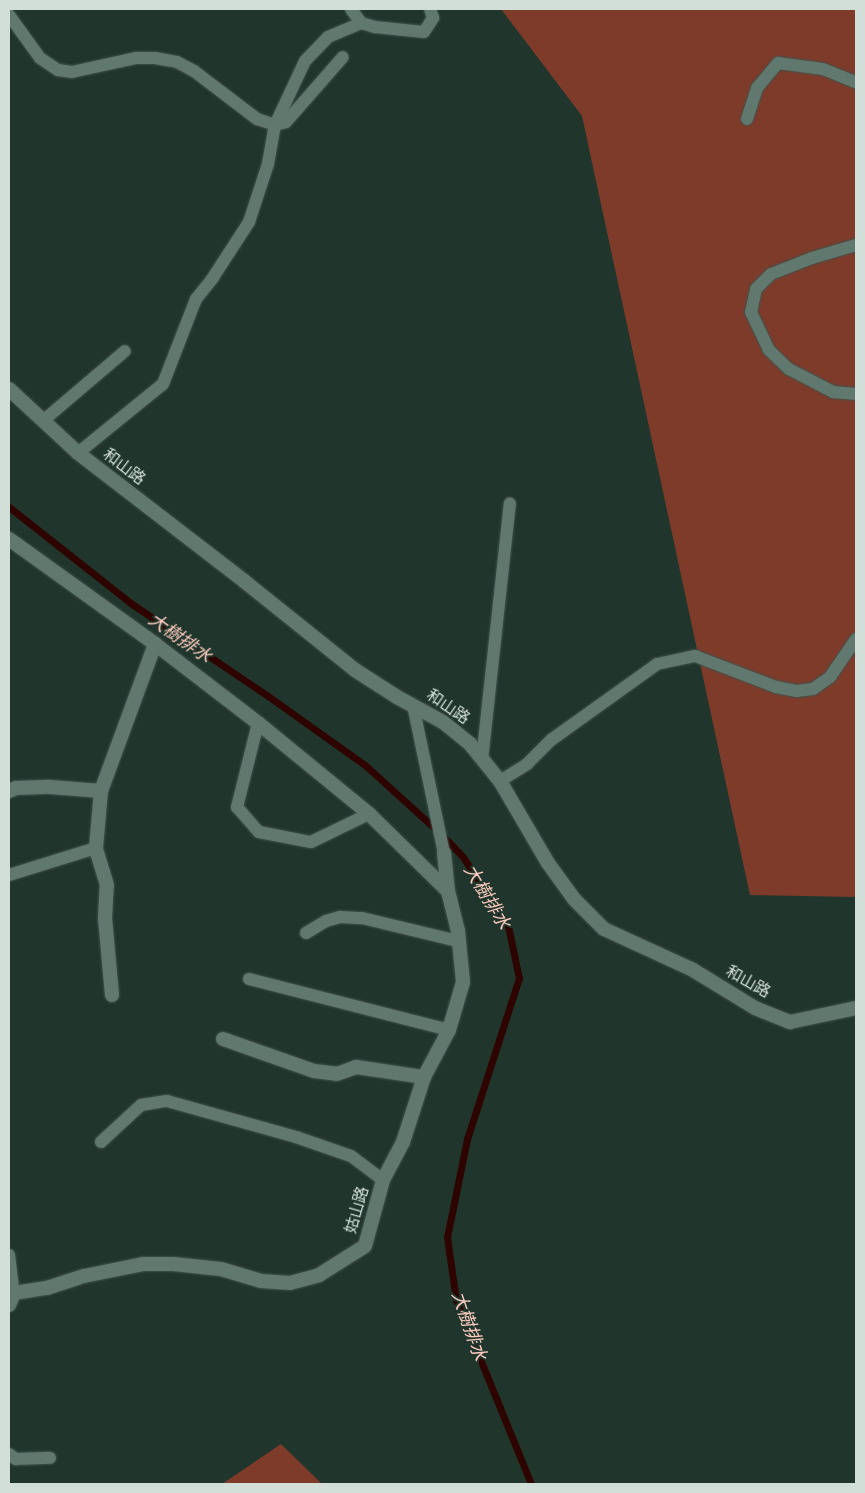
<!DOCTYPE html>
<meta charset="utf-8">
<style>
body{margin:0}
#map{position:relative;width:865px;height:1493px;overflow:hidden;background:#20362d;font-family:Roboto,"Noto Sans TC",sans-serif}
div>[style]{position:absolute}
.green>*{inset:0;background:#7f3b2a}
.stream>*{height:7px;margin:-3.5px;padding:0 3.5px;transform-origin:3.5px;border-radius:3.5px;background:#2e0400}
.roads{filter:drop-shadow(0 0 1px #40534d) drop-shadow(0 0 1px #40534d)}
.service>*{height:12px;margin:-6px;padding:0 6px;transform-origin:6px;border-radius:6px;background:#60786e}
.minor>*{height:14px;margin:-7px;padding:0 7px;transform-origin:7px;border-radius:7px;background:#60786e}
span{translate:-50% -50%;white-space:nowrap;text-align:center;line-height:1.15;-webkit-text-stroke:4px #20362d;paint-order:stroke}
.street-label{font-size:16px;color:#d2dfd9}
.water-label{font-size:18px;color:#feccbf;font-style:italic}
.frame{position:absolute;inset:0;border:10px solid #d2dfd9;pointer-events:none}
</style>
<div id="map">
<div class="green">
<div style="clip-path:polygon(501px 9px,856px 9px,856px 897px,750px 895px,582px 116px)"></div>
<div style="clip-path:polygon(281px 1444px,322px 1484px,222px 1484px)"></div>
</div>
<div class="stream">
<div style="left:9px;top:507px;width:157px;rotate:38.3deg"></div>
<div style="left:132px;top:604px;width:164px;rotate:34.1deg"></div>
<div style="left:268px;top:696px;width:120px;rotate:35.5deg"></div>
<div style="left:366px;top:766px;width:100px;rotate:42.2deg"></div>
<div style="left:440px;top:833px;width:33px;rotate:46deg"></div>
<div style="left:463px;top:857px;width:82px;rotate:56.9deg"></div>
<div style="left:508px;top:926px;width:53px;rotate:78.1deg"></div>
<div style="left:519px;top:978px;width:169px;rotate:107.9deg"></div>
<div style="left:467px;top:1139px;width:100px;rotate:101.5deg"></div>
<div style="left:447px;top:1237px;width:64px;rotate:81.9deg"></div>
<div style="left:456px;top:1300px;width:199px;rotate:67.8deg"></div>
</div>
<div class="roads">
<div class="service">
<div style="left:351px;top:9px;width:17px;rotate:54deg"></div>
<div style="left:9px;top:15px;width:53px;rotate:54.2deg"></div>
<div style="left:40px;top:58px;width:22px;rotate:34deg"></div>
<div style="left:58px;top:70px;width:14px;rotate:8deg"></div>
<div style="left:72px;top:72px;width:66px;rotate:-12.3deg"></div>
<div style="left:136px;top:58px;width:19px"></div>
<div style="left:155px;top:58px;width:22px;rotate:10deg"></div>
<div style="left:177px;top:62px;width:19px;rotate:28deg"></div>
<div style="left:194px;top:71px;width:79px;rotate:37.3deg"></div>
<div style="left:257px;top:119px;width:19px;rotate:18deg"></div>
<div style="left:275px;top:125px;width:11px;rotate:-15deg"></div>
<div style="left:286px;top:122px;width:86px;rotate:-48.8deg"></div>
<div style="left:747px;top:119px;width:33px;rotate:-72deg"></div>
<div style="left:757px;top:88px;width:33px;rotate:-50deg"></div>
<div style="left:778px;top:63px;width:45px;rotate:7.6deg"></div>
<div style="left:823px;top:69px;width:35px;rotate:22deg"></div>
<div style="left:856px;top:245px;width:46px;rotate:163.5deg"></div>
<div style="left:812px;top:258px;width:44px;rotate:158.7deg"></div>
<div style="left:771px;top:274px;width:21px;rotate:135deg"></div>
<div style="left:756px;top:289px;width:24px;rotate:102deg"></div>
<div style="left:751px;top:312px;width:42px;rotate:64.7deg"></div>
<div style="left:769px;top:350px;width:28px;rotate:44deg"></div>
<div style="left:789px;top:369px;width:50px;rotate:27.6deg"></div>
<div style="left:833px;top:392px;width:23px;rotate:5deg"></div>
<div style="left:44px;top:420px;width:106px;rotate:-40.4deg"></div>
<div style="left:78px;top:453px;width:109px;rotate:-39.1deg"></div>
<div style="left:163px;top:384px;width:91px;rotate:-68.8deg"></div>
<div style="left:196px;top:299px;width:26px;rotate:-51deg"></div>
<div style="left:212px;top:279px;width:68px;rotate:-57deg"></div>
<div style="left:249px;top:222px;width:61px;rotate:-71.9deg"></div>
<div style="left:268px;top:164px;width:40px;rotate:-80deg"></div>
<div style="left:275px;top:125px;width:71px;rotate:-64.9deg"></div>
<div style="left:305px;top:61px;width:33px;rotate:-46deg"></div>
<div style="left:328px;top:37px;width:36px;rotate:-23deg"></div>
<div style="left:361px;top:23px;width:15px;rotate:16deg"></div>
<div style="left:375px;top:27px;width:49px;rotate:5.8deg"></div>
<div style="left:424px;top:32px;width:17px;rotate:-57deg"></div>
<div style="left:433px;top:18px;width:9px;rotate:-108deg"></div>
<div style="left:413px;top:705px;width:151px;rotate:78.2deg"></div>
<div style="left:258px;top:723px;width:87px;rotate:104deg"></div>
<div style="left:237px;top:807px;width:33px;rotate:49deg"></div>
<div style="left:259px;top:832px;width:53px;rotate:10.9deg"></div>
<div style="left:311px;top:842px;width:64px;rotate:-25.8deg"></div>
<div style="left:482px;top:760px;width:258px;rotate:-83.8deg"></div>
<div style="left:500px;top:781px;width:32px;rotate:-32deg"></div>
<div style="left:527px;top:764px;width:34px;rotate:-45deg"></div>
<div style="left:551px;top:740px;width:130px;rotate:-35.6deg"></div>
<div style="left:657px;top:664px;width:39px;rotate:-12deg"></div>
<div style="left:695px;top:656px;width:87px;rotate:20.9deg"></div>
<div style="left:776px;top:687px;width:21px;rotate:11deg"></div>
<div style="left:797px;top:691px;width:16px;rotate:-7deg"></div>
<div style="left:813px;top:689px;width:21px;rotate:-35deg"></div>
<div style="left:830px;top:677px;width:46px;rotate:-55.6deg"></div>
<div style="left:9px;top:875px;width:91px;rotate:-17.2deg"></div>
<div style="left:306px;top:933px;width:23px;rotate:-31deg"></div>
<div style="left:326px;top:921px;width:15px;rotate:-16deg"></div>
<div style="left:340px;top:917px;width:22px;rotate:3deg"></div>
<div style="left:362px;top:918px;width:99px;rotate:13.5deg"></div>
<div style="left:249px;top:979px;width:206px;rotate:14.3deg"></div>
<div style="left:101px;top:1142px;width:54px;rotate:-42.8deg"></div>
<div style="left:141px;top:1105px;width:26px;rotate:-9deg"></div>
<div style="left:167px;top:1101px;width:134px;rotate:15.6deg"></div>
<div style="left:296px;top:1137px;width:58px;rotate:19.1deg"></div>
<div style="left:351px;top:1156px;width:40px;rotate:37deg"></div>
<div style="left:9px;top:1255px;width:38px;rotate:83deg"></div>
<div style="left:9px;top:1454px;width:9px;rotate:36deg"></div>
<div style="left:16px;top:1459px;width:34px;rotate:-2deg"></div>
</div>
<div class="minor">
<div style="left:9px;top:389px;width:94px;rotate:42.8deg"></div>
<div style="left:78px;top:453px;width:210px;rotate:37.6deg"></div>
<div style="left:244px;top:581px;width:142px;rotate:38.7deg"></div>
<div style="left:355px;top:670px;width:50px;rotate:32.7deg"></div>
<div style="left:397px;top:697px;width:52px;rotate:28.5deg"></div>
<div style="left:443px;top:722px;width:35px;rotate:39deg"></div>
<div style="left:470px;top:744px;width:48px;rotate:51deg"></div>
<div style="left:500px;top:781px;width:95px;rotate:59.7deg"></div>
<div style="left:548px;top:863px;width:44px;rotate:54.2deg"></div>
<div style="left:574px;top:899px;width:42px;rotate:45deg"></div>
<div style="left:604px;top:929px;width:98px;rotate:24.7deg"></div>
<div style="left:693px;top:970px;width:73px;rotate:31.5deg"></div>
<div style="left:755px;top:1008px;width:38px;rotate:22deg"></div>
<div style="left:790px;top:1022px;width:67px;rotate:-12deg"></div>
<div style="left:9px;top:539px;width:180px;rotate:35.7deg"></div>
<div style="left:155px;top:644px;width:130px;rotate:37.5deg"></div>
<div style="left:258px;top:723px;width:144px;rotate:39.3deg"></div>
<div style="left:369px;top:814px;width:110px;rotate:44.3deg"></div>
<div style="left:9px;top:791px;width:8px;rotate:-23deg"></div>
<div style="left:16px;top:788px;width:34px;rotate:-2deg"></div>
<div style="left:50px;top:787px;width:51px;rotate:4.5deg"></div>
<div style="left:112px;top:995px;width:77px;rotate:-95.2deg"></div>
<div style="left:105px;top:918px;width:33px;rotate:-87deg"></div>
<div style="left:107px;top:885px;width:39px;rotate:-107deg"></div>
<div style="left:96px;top:848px;width:57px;rotate:-85deg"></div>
<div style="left:101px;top:791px;width:157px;rotate:-69.8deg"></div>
<div style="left:223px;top:1039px;width:96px;rotate:19.4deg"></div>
<div style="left:314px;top:1071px;width:23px;rotate:7deg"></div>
<div style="left:337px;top:1074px;width:20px;rotate:-20deg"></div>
<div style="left:356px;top:1067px;width:69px;rotate:8.4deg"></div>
<div style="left:9px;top:1305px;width:13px;rotate:-67deg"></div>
<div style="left:14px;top:1293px;width:33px;rotate:-9deg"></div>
<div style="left:47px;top:1288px;width:39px;rotate:-18deg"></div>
<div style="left:84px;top:1276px;width:60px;rotate:-11.5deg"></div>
<div style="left:143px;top:1264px;width:30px"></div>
<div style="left:173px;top:1264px;width:48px;rotate:5.9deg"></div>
<div style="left:221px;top:1269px;width:42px;rotate:16.7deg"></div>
<div style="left:261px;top:1281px;width:29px;rotate:4deg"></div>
<div style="left:290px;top:1283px;width:30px;rotate:-15deg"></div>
<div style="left:319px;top:1275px;width:54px;rotate:-32.2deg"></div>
<div style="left:365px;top:1246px;width:68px;rotate:-74.7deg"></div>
<div style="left:383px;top:1180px;width:43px;rotate:-62.2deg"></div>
<div style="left:403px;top:1142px;width:68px;rotate:-72.1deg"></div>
<div style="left:424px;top:1077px;width:53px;rotate:-62deg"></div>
<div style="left:449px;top:1030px;width:50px;rotate:-73.7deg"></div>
<div style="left:463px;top:982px;width:51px;rotate:-95.6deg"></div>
<div style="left:458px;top:931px;width:41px;rotate:-104deg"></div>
<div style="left:448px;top:891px;width:38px;rotate:-96deg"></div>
</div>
</div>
<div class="street-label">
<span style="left:124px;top:467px;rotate:37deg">和山路</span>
<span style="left:448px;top:707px;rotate:34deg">和山路</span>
<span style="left:748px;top:982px;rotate:29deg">和山路</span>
<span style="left:357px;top:1210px;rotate:-74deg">姑山路</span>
</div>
<div class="water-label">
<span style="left:180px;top:638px;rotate:35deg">大樹排水</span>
<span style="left:487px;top:897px;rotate:59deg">大樹排水</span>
<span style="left:469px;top:1326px;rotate:71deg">大樹排水</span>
</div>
<div class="frame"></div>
</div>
